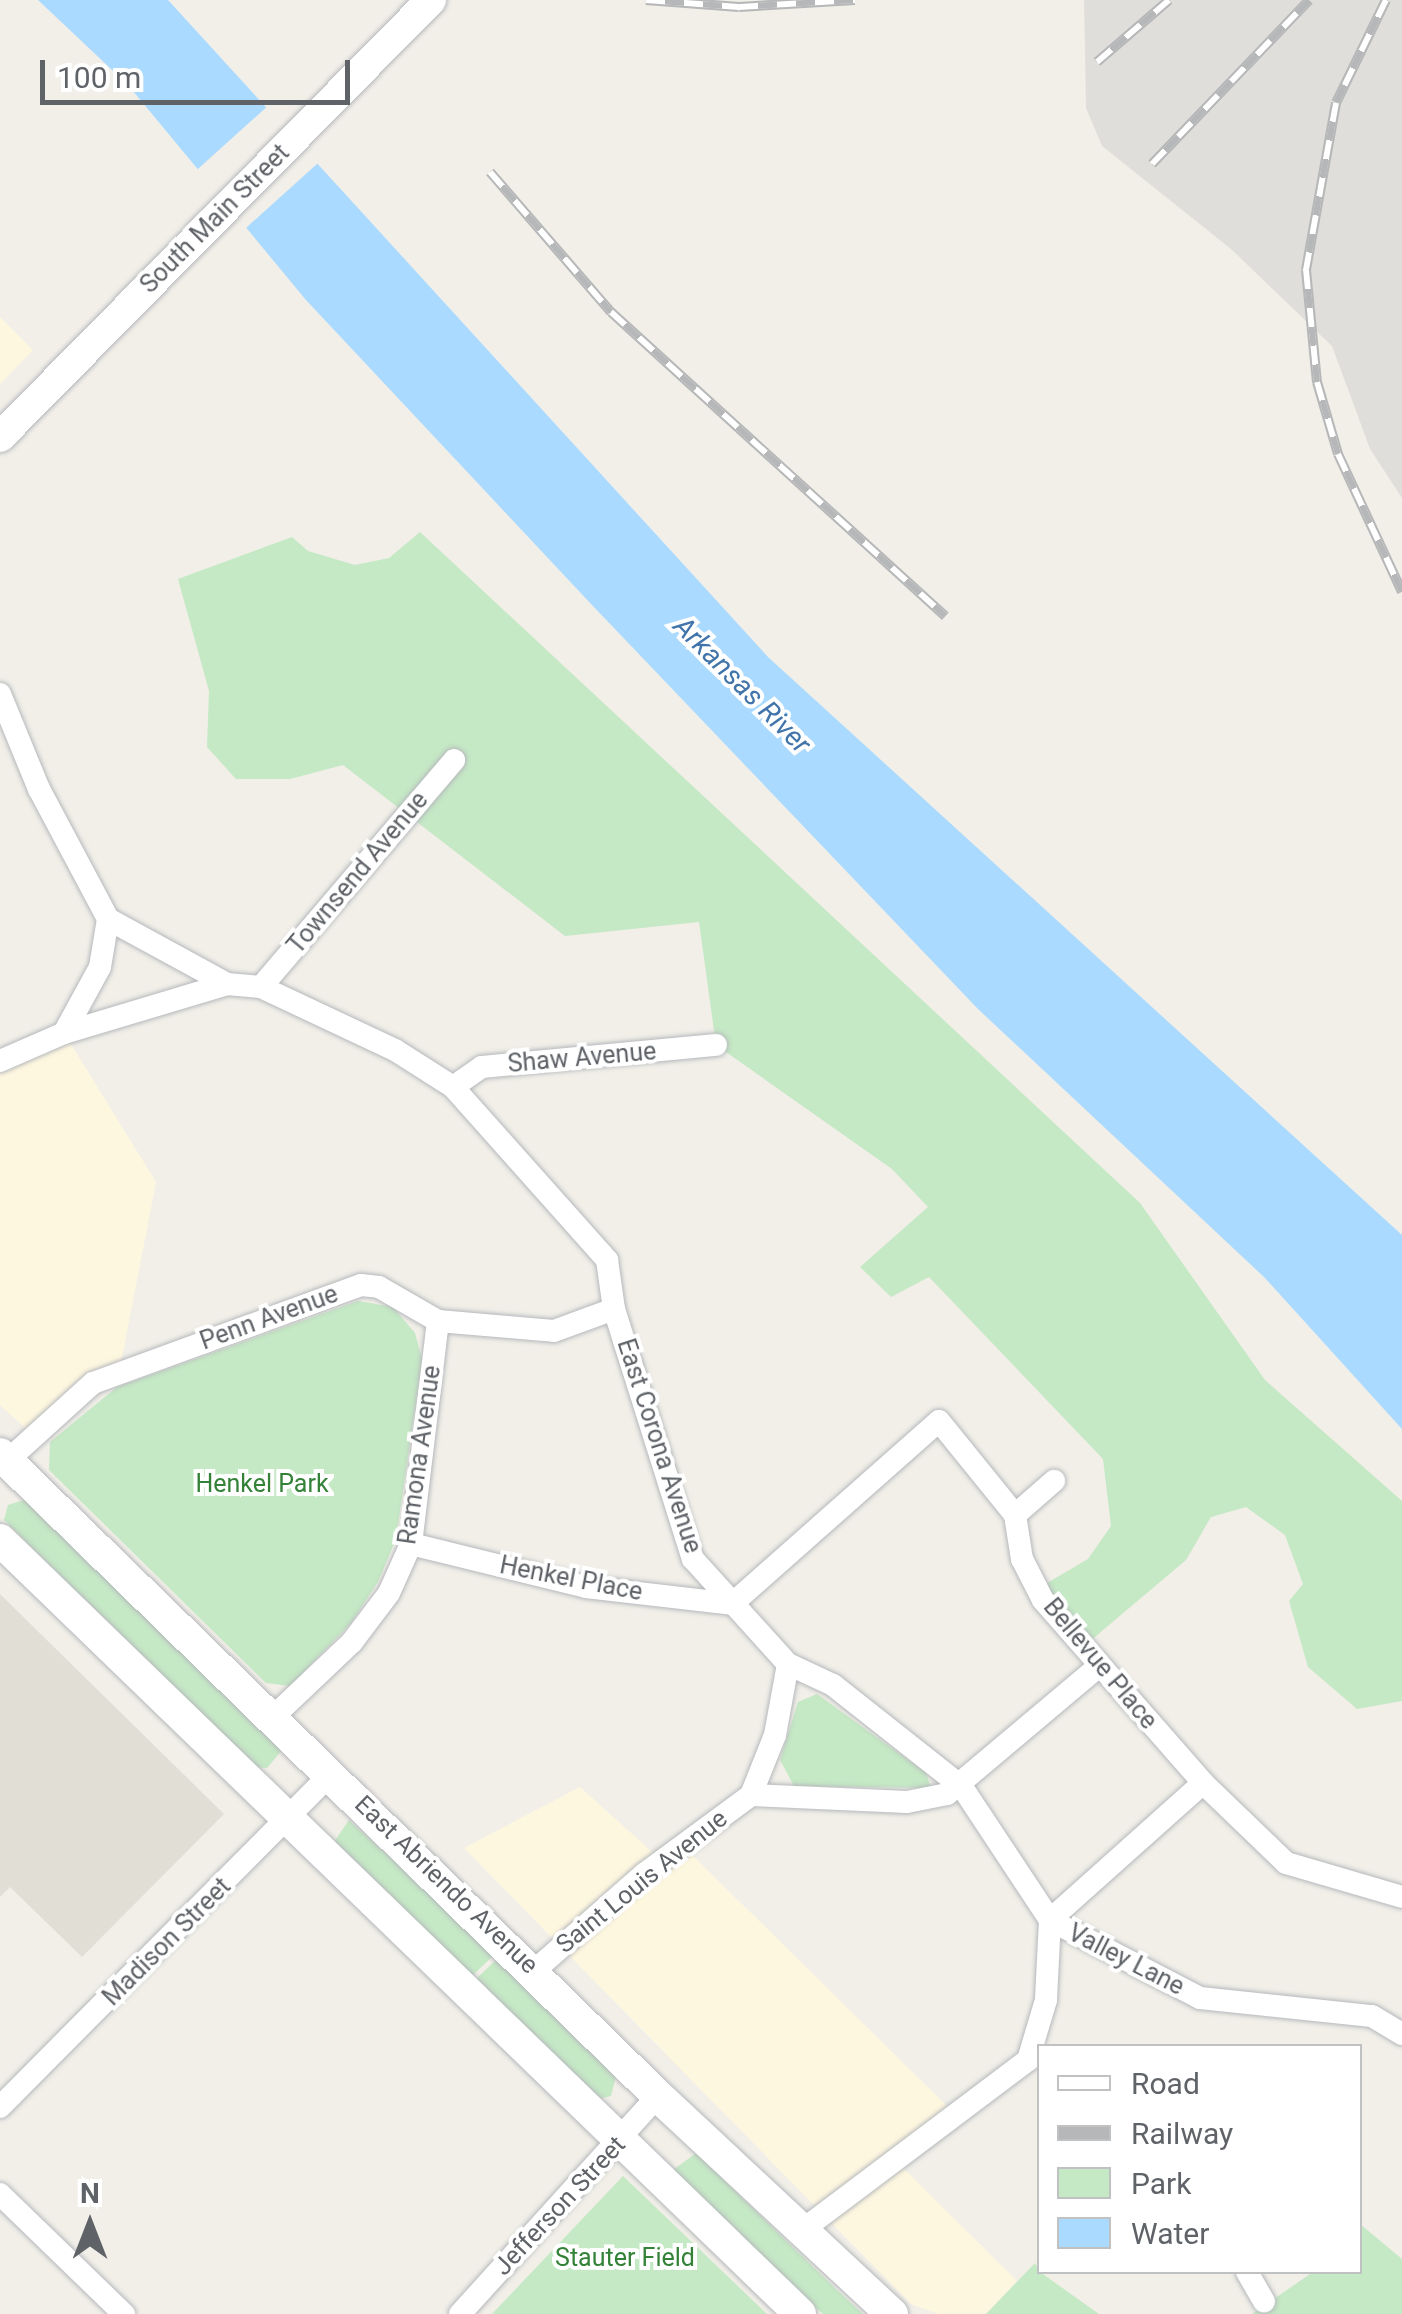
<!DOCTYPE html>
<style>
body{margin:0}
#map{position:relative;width:1402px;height:2314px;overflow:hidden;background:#f1efe8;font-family:Roboto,sans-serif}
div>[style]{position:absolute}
.commercial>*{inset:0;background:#fef7e0}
.industrial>*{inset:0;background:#e0deda}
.education>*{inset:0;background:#e1ded6}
.green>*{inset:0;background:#c5e8c5}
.water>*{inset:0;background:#aadaff}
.pier>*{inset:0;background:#f1efe8;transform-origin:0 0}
.roads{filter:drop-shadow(0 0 2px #b5b8bc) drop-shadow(0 0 2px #b5b8bc)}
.minor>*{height:22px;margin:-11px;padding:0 11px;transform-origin:11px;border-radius:11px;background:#fff}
.tertiary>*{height:30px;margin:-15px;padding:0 15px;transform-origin:15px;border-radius:15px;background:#fff}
.secondary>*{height:32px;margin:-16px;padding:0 16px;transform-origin:16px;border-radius:16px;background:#fff}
.rail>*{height:10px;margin-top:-5px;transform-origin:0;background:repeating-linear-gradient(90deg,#fff 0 19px,#b6b7b8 0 38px);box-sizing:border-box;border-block:2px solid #b6b7b8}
span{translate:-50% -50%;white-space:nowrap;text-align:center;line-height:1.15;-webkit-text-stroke:8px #fff;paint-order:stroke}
.street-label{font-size:25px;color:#5f6368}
.park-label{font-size:25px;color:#348238}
.water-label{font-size:28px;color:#4174aa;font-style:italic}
.legend{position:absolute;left:1037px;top:2044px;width:325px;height:230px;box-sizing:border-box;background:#fff;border:2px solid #bfc1c3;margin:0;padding:12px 18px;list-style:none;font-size:30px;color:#5f6368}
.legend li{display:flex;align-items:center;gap:20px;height:50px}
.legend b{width:50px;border:2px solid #bfc1c3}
.north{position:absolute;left:40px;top:2174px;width:100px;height:100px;-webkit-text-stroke:8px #fff;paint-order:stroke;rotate:0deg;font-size:28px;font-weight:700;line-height:40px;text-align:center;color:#5f6368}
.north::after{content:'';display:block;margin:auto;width:35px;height:45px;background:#5f6368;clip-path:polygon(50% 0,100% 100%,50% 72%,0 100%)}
.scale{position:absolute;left:40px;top:60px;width:310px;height:45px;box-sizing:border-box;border:5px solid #5f6368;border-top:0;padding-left:12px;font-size:30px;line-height:35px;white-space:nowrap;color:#5f6368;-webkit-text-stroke:8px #fff;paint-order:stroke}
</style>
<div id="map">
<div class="commercial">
<div style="clip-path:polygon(0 317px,33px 350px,0 384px)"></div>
<div style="clip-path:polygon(64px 1033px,156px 1182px,119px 1373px,34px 1436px,0 1405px,0 1062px)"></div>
<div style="clip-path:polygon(580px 1787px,661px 1860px,682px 1845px,956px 2115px,896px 2161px,1017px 2281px,986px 2314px,939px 2314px,911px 2304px,464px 1848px)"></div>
</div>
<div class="industrial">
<div style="clip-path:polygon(1084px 0,1402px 0,1402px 498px,1370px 449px,1332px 346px,1231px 249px,1102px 146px,1086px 108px)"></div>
</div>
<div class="education">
<div style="clip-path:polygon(0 1594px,224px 1814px,82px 1957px,10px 1887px,0 1897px)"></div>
</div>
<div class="green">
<div style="clip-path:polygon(420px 532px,1140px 1203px,1265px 1380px,1402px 1501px,1402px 1701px,1357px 1709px,1308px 1667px,1289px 1601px,1303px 1584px,1285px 1535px,1246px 1507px,1211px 1517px,1186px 1560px,1083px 1647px,1037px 1589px,1088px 1559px,1111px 1526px,1103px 1459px,929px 1277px,891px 1297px,860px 1267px,928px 1207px,892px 1169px,716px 1045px,699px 922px,565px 936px,343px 765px,290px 779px,236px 779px,207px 747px,209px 691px,178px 579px,292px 537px,308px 551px,355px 565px,389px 558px)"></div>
<div style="clip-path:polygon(358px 1301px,393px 1307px,415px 1333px,422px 1359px,396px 1539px,378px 1582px,351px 1623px,290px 1686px,266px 1683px,49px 1470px,50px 1442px,117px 1387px)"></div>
<div style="clip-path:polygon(27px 1499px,282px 1750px,267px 1768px,255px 1767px,4px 1520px,8px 1505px)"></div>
<div style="clip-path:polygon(817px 1694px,926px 1773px,931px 1788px,794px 1786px,780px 1760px,798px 1702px)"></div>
<div style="clip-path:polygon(349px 1820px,495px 1954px,471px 1977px,334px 1842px)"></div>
<div style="clip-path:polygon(498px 1958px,616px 2076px,611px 2096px,598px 2099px,476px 1979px)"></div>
<div style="clip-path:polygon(696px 2153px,837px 2290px,863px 2314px,823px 2314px,768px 2269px,673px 2170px)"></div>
<div style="clip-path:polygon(623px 2176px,767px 2314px,492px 2314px)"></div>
<div style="clip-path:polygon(1360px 2224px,1402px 2259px,1402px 2314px,1252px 2314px,1313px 2272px,1360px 2272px)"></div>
<div style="clip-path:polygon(1035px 2263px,1040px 2272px,1099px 2314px,986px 2314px)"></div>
</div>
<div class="water">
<div style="clip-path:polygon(38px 0,168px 0,768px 657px,1402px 1235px,1402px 1429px,1264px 1277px,978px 1009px,592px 605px,306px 300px,128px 85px)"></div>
</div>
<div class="pier">
<div style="left:270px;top:104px;width:76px;height:103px;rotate:48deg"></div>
</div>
<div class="roads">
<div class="minor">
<div style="left:0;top:694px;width:103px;rotate:67.7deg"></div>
<div style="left:39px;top:789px;width:147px;rotate:62deg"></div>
<div style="left:108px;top:919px;width:136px;rotate:28.6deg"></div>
<div style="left:227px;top:984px;width:34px;rotate:5deg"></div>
<div style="left:261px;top:987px;width:148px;rotate:25.2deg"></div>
<div style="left:395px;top:1050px;width:69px;rotate:32.5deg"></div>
<div style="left:453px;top:1087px;width:232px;rotate:48.3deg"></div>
<div style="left:607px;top:1260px;width:49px;rotate:81.9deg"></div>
<div style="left:614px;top:1309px;width:262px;rotate:72.5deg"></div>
<div style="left:693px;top:1559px;width:142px;rotate:47.9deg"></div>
<div style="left:788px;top:1664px;width:50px;rotate:25deg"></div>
<div style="left:833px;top:1685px;width:164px;rotate:38.3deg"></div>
<div style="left:962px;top:1787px;width:159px;rotate:56.5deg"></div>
<div style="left:1050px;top:1920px;width:80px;rotate:92.9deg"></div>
<div style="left:1046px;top:2000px;width:63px;rotate:106.7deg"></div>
<div style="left:1028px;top:2060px;width:286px;rotate:143deg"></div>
<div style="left:261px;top:987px;width:298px;rotate:-49.6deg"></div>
<div style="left:64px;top:1033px;width:170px;rotate:-16.7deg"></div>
<div style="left:0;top:1061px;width:70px;rotate:-23.6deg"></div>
<div style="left:64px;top:1033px;width:75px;rotate:-61.4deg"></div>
<div style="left:100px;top:967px;width:49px;rotate:-80.5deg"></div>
<div style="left:453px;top:1087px;width:35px;rotate:-35deg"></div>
<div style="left:482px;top:1067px;width:235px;rotate:-5.4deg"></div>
<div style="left:7px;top:1461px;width:116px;rotate:-42.2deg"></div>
<div style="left:93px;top:1383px;width:285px;rotate:-20.1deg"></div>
<div style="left:361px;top:1285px;width:18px;rotate:6deg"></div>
<div style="left:379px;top:1287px;width:68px;rotate:30deg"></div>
<div style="left:438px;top:1321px;width:116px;rotate:4.9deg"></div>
<div style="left:554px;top:1331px;width:64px;rotate:-20.1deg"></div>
<div style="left:1015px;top:1515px;width:52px;rotate:-41.1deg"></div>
<div style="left:411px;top:1544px;width:180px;rotate:13.8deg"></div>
<div style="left:586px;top:1587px;width:147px;rotate:6.6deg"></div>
<div style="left:732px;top:1604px;width:276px;rotate:-41.5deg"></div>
<div style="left:939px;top:1421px;width:121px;rotate:51deg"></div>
<div style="left:1015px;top:1515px;width:45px;rotate:81deg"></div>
<div style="left:1022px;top:1559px;width:46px;rotate:62.9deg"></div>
<div style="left:1043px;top:1600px;width:243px;rotate:48.8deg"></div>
<div style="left:1203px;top:1783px;width:115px;rotate:43.9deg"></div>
<div style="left:1286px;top:1863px;width:121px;rotate:16.3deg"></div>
<div style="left:272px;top:1718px;width:110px;rotate:-43.5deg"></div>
<div style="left:352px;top:1642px;width:61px;rotate:-52.9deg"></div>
<div style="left:389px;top:1593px;width:54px;rotate:-65.8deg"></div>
<div style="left:411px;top:1544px;width:225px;rotate:-83.1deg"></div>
<div style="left:1203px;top:1783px;width:205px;rotate:138.2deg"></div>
<div style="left:1050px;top:1920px;width:169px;rotate:27.5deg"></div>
<div style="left:1200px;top:1998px;width:173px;rotate:6deg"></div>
<div style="left:1372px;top:2016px;width:35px;rotate:31deg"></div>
<div style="left:751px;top:1795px;width:156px;rotate:2.6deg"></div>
<div style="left:907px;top:1802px;width:41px;rotate:-11.3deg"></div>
<div style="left:947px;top:1794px;width:199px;rotate:-40.1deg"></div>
<div style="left:534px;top:1971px;width:147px;rotate:-41.4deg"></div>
<div style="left:644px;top:1874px;width:133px;rotate:-36.4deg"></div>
<div style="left:751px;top:1795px;width:65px;rotate:-68.2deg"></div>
<div style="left:775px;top:1735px;width:72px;rotate:-79.6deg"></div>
<div style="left:0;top:2107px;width:471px;rotate:-45.2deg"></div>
<div style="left:0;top:2194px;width:173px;rotate:44.1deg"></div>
<div style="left:1247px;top:2272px;width:34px;rotate:60deg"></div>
<div style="left:460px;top:2314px;width:294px;rotate:-47.8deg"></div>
</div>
<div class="tertiary">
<div style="left:0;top:437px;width:614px;rotate:-45.4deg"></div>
</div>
<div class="secondary">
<div style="left:0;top:1454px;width:919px;rotate:44.29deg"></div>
<div style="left:658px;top:2096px;width:320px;rotate:43deg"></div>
<div style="left:0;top:1540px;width:1113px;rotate:44.05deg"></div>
</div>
</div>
<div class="rail">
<div style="left:646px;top:0;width:93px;rotate:4.3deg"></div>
<div style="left:739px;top:7px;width:116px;rotate:-3.5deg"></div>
<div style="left:1386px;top:0;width:114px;rotate:115.9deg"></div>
<div style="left:1336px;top:103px;width:170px;rotate:100.2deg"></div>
<div style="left:1306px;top:270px;width:113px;rotate:84.4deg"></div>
<div style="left:1317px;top:382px;width:75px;rotate:73.7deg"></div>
<div style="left:1338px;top:454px;width:152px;rotate:65.1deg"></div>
<div style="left:1097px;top:62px;width:95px;rotate:-40.7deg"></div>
<div style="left:1152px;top:164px;width:227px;rotate:-46.2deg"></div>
<div style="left:490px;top:172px;width:185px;rotate:49.2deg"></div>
<div style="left:611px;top:312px;width:452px;rotate:42.3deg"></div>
</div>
<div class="street-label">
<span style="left:215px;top:219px;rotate:-45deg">South Main Street</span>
<span style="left:358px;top:873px;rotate:-50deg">Townsend Avenue</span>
<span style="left:582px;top:1058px;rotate:-5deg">Shaw Avenue</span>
<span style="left:269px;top:1318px;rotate:-20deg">Penn Avenue</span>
<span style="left:659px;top:1446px;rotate:72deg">East Corona Avenue</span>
<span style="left:420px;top:1455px;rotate:-82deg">Ramona Avenue</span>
<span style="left:571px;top:1579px;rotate:11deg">Henkel Place</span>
<span style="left:1100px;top:1664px;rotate:50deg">Bellevue Place</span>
<span style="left:642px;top:1882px;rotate:-39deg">Saint Louis Avenue</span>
<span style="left:446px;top:1885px;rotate:44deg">East Abriendo Avenue</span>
<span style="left:167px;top:1942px;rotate:-45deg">Madison Street</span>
<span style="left:1126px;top:1960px;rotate:27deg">Valley Lane</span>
<span style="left:560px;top:2206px;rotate:-47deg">Jefferson Street</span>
</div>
<div class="park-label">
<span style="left:262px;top:1484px">Henkel Park</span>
<span style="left:625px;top:2258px">Stauter Field</span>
</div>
<div class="water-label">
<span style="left:742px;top:685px;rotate:45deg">Arkansas River</span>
</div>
<ul class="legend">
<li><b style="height:12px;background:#fff"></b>Road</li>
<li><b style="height:12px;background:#b6b7b8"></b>Railway</li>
<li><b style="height:28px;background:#c5e8c5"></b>Park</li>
<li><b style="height:28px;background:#aadaff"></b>Water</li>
</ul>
<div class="north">N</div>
<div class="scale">100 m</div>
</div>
